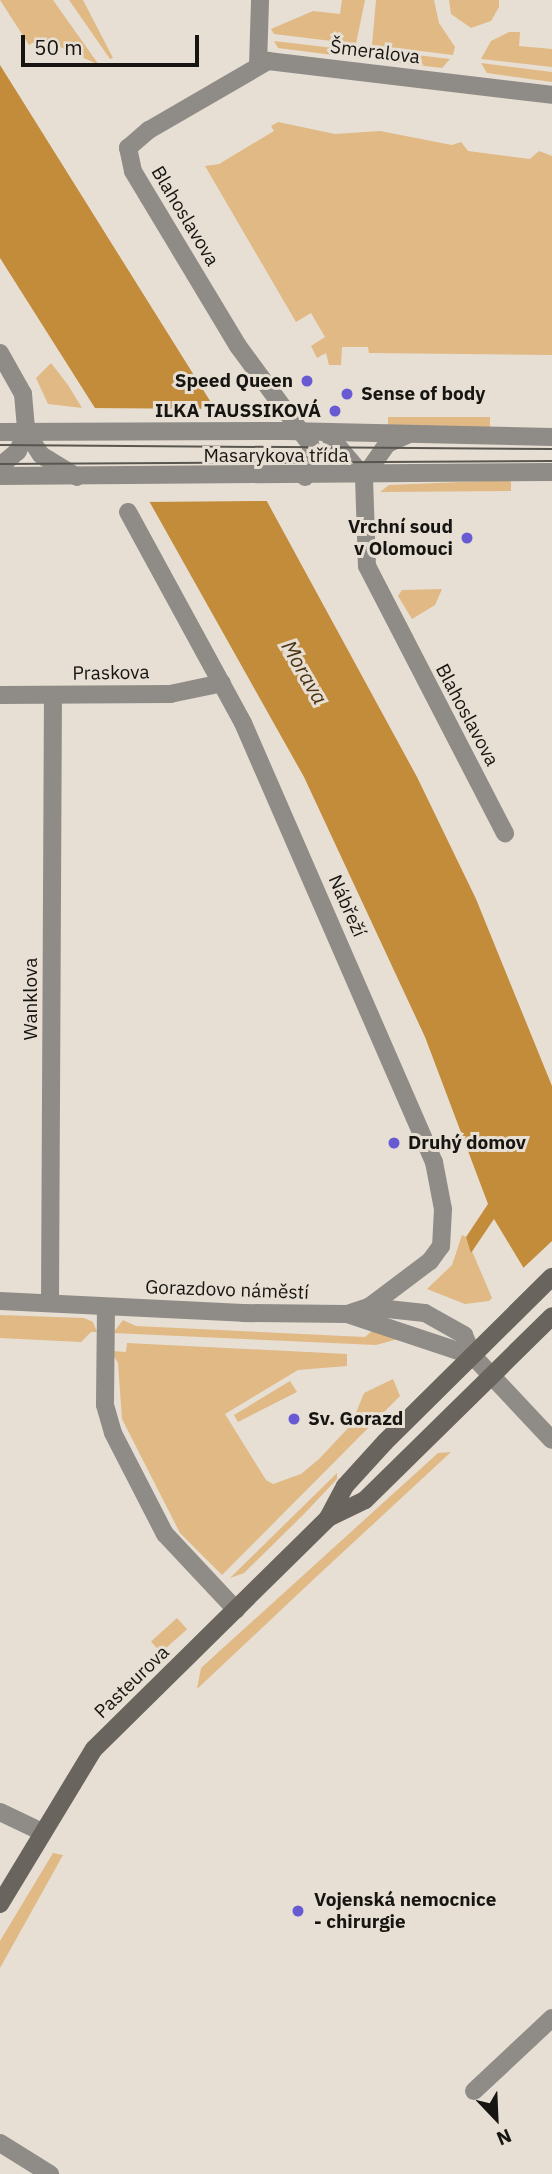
<!DOCTYPE html>
<meta charset="utf-8">
<style>
body{margin:0}
#map{position:relative;width:552px;height:2174px;overflow:hidden;background:#e7dfd4;font-family:"IBM Plex Sans",sans-serif}
div>[style]{position:absolute}
.green>*{inset:0;background:#e0b984;transform-origin:0 0}
.water>*{inset:0;background:#c38c3b}
.pier>*{inset:0;background:#e7dfd4}
.minor>*{height:18px;margin:-9px;padding:0 9px;transform-origin:9px;border-radius:9px;background:#8f8c88}
.tertiary>*{height:18px;margin:-9px;padding:0 9px;transform-origin:9px;border-radius:9px;background:#8f8c88}
.secondary>*{height:18px;margin:-9px;padding:0 9px;transform-origin:9px;border-radius:9px;background:#69645e}
.tram>*{height:2px;margin:-1px;padding:0 1px;transform-origin:1px;border-radius:1px;background:#59554f}
.dots>*{width:19px;height:19px;translate:-50% -50%;box-sizing:border-box;border:4px solid #e7dfd4;border-radius:50%}
span{translate:-50% -50%;white-space:nowrap;text-align:center;line-height:1.15;-webkit-text-stroke:6px #e7dfd4;paint-order:stroke}
.street-label{font-size:19px;color:#171511}
.poi-label{font-size:19px;color:#171511;font-weight:700}
.right{translate:-100% -50%;text-align:right}
.left{translate:0 -50%;text-align:left}
.water-label{font-size:21px;color:#4c3512;font-style:italic}
.north{position:absolute;left:461px;top:2083px;width:70px;height:70px;-webkit-text-stroke:5px #e7dfd4;paint-order:stroke;rotate:157deg;font-size:19px;font-weight:700;line-height:28px;text-align:center;color:#171511}
.north::after{content:'';display:block;margin:auto;width:24px;height:32px;background:#171511;clip-path:polygon(50% 0,100% 100%,50% 72%,0 100%)}
.scale{position:absolute;left:21px;top:35px;width:178px;height:32px;box-sizing:border-box;border:4px solid #171511;border-top:0;padding-left:9px;font-size:21px;line-height:24px;white-space:nowrap;color:#171511;-webkit-text-stroke:5px #e7dfd4;paint-order:stroke}
</style>
<div id="map">
<div class="green">
<div style="clip-path:polygon(0 0,53px 0,99px 65px,41px 38px,29px 45px)"></div>
<div style="clip-path:polygon(69px 0,83px 0,113px 58px,110px 59px)"></div>
<div style="clip-path:polygon(342px 0,365px 0,356px 44px,274px 34px,271px 29px,313px 11px,340px 14px)"></div>
<div style="clip-path:polygon(376px 0,434px 0,439px 23px,455px 47px,453px 55px,372px 45px)"></div>
<div style="clip-path:polygon(449px 0,499px 0,499px 7px,491px 21px,471px 28px,451px 14px)"></div>
<div style="clip-path:polygon(509px 32px,520px 32px,519px 46px,552px 49px,552px 67px,481px 59px,491px 41px)"></div>
<div style="clip-path:polygon(274px 41px,351px 50px,341px 56px,278px 48px)"></div>
<div style="clip-path:polygon(374px 50px,450px 59px,442px 68px,382px 61px)"></div>
<div style="clip-path:polygon(481px 63px,552px 72px,552px 82px,487px 73px)"></div>
<div style="clip-path:polygon(278px 122px,335px 134px,380px 131px,452px 145px,461px 142px,468px 151px,530px 159px,539px 151px,552px 156px,552px 355px,369px 353px,368px 347px,342px 347px,341px 365px,329px 365px,326px 353px,317px 358px,311px 346px,325px 337px,311px 313px,296px 322px,205px 166px,219px 164px,274px 131px,271px 126px)"></div>
<div style="clip-path:polygon(51px 363px,68px 385px,82px 408px,48px 404px,36px 378px)"></div>
<div style="clip-path:polygon(388px 417px,490px 417px,490px 431px,388px 427px)"></div>
<div style="clip-path:polygon(511px 480px,511px 491px,380px 492px,389px 485px)"></div>
<div style="clip-path:polygon(442px 589px,435px 605px,412px 619px,398px 596px,402px 590px)"></div>
<div style="clip-path:polygon(462px 1235px,466px 1237px,492px 1298px,489px 1301px,465px 1304px,427px 1289px,452px 1265px)"></div>
<div style="clip-path:polygon(0 1315px,84px 1318px,93px 1322px,97px 1332px,91px 1332px,81px 1342px,0 1338px)"></div>
<div style="clip-path:polygon(123px 1320px,136px 1326px,365px 1337px,372px 1331px,398px 1339px,376px 1345px,113px 1333px)"></div>
<div style="clip-path:polygon(127px 1343px,347px 1354px,347px 1366px,298px 1370px,225px 1414px,266px 1480px,273px 1484px,301px 1474px,319px 1459px,351px 1425px,364px 1393px,393px 1379px,400px 1396px,222px 1575px,180px 1533px,122px 1419px,118px 1363px,111px 1351px,126px 1352px)"></div>
<div style="clip-path:polygon(290px 1381px,297px 1392px,238px 1422px,234px 1415px)"></div>
<div style="clip-path:polygon(451px 1452px,315px 1578px,197px 1689px,201px 1668px,438px 1453px)"></div>
<div style="clip-path:polygon(337px 1473px,337px 1479px,304px 1514px,244px 1573px,230px 1578px)"></div>
<div style="left:177px;top:1618px;width:15px;height:35px;rotate:48deg"></div>
<div style="clip-path:polygon(53px 1853px,63px 1855px,0 1968px,0 1941px)"></div>
</div>
<div class="water">
<div style="clip-path:polygon(0 65px,227px 428px,417px 777px,476px 899px,552px 1086px,552px 1315px,494px 1219px,471px 1253px,466px 1237px,488px 1204px,425px 1037px,304px 777px,112px 435px,0 258px)"></div>
</div>
<div class="pier">
<div style="clip-path:polygon(89px 408px,220px 409px,269px 501px,146px 502px)"></div>
<div style="clip-path:polygon(552px 1241px,552px 1319px,519px 1272px)"></div>
</div>
<div class="minor">
<div style="left:258px;top:65px;width:65px;rotate:-88.2deg"></div>
<div style="left:0;top:353px;width:47px;rotate:60.7deg"></div>
<div style="left:23px;top:394px;width:38px;rotate:85deg"></div>
<div style="left:26px;top:432px;width:21px;rotate:113deg"></div>
<div style="left:18px;top:451px;width:23px;rotate:140deg"></div>
<div style="left:26px;top:432px;width:27px;rotate:57deg"></div>
<div style="left:41px;top:455px;width:42px;rotate:31.4deg"></div>
<div style="left:326px;top:432px;width:59px;rotate:49.8deg"></div>
<div style="left:407px;top:435px;width:22px;rotate:156deg"></div>
<div style="left:387px;top:444px;width:40px;rotate:124.9deg"></div>
<div style="left:364px;top:477px;width:89px;rotate:88.1deg"></div>
<div style="left:367px;top:566px;width:301px;rotate:62.7deg"></div>
<div style="left:305px;top:477px;width:16px;rotate:-55deg"></div>
<div style="left:314px;top:464px;width:20px;rotate:-101deg"></div>
<div style="left:310px;top:444px;width:122px;rotate:-126.3deg"></div>
<div style="left:238px;top:346px;width:204px;rotate:-121deg"></div>
<div style="left:133px;top:171px;width:24px;rotate:-102deg"></div>
<div style="left:128px;top:148px;width:28px;rotate:-41deg"></div>
<div style="left:149px;top:130px;width:138px;rotate:-30.1deg"></div>
<div style="left:268px;top:61px;width:286px;rotate:6.8deg"></div>
<div style="left:128px;top:512px;width:240px;rotate:61.4deg"></div>
<div style="left:243px;top:723px;width:479px;rotate:66.5deg"></div>
<div style="left:434px;top:1162px;width:48px;rotate:79.2deg"></div>
<div style="left:443px;top:1209px;width:37px;rotate:93deg"></div>
<div style="left:441px;top:1246px;width:19px;rotate:126deg"></div>
<div style="left:430px;top:1261px;width:76px;rotate:143deg"></div>
<div style="left:0;top:695px;width:170px;rotate:-0.3deg"></div>
<div style="left:170px;top:694px;width:53px;rotate:-11.9deg"></div>
<div style="left:50px;top:1303px;width:608px;rotate:-89.72deg"></div>
<div style="left:106px;top:1307px;width:98px;rotate:90.6deg"></div>
<div style="left:105px;top:1405px;width:29px;rotate:74deg"></div>
<div style="left:113px;top:1433px;width:114px;rotate:62.8deg"></div>
<div style="left:165px;top:1534px;width:104px;rotate:46.9deg"></div>
<div style="left:0;top:1812px;width:44px;rotate:25.4deg"></div>
<div style="left:474px;top:2091px;width:107px;rotate:-43.1deg"></div>
<div style="left:0;top:2143px;width:59px;rotate:31.8deg"></div>
</div>
<div class="tertiary">
<div style="left:0;top:432px;width:286px;rotate:-0.2deg"></div>
<div style="left:286px;top:431px;width:266px;rotate:1.3deg"></div>
<div style="left:0;top:476px;width:552px;rotate:-0.42deg"></div>
<div style="left:0;top:1301px;width:243px;rotate:2.8deg"></div>
<div style="left:243px;top:1313px;width:104px;rotate:0.6deg"></div>
<div style="left:347px;top:1314px;width:23px;rotate:-18deg"></div>
<div style="left:369px;top:1307px;width:56px;rotate:6.1deg"></div>
<div style="left:425px;top:1313px;width:45px;rotate:29.4deg"></div>
<div style="left:464px;top:1335px;width:23px;rotate:67deg"></div>
<div style="left:473px;top:1356px;width:115px;rotate:46.8deg"></div>
<div style="left:347px;top:1314px;width:133px;rotate:18.4deg"></div>
</div>
<div class="secondary">
<div style="left:328px;top:1518px;width:41px;rotate:-25.9deg"></div>
<div style="left:365px;top:1500px;width:262px;rotate:-44.5deg"></div>
<div style="left:0;top:1904px;width:181px;rotate:-58.8deg"></div>
<div style="left:94px;top:1749px;width:329px;rotate:-44.6deg"></div>
<div style="left:328px;top:1518px;width:36px;rotate:-62deg"></div>
<div style="left:345px;top:1486px;width:59px;rotate:-47.7deg"></div>
<div style="left:385px;top:1442px;width:235px;rotate:-44.7deg"></div>
</div>
<div class="tram">
<div style="left:0;top:445px;width:552px;rotate:0.42deg"></div>
<div style="left:0;top:464px;width:552px;rotate:-0.31deg"></div>
</div>
<div class="dots">
<div style="left:307px;top:381px;background:#685ad3"></div>
<div style="left:347px;top:394px;background:#685ad3"></div>
<div style="left:335px;top:411px;background:#685ad3"></div>
<div style="left:467px;top:538px;background:#685ad3"></div>
<div style="left:394px;top:1143px;background:#685ad3"></div>
<div style="left:294px;top:1419px;background:#685ad3"></div>
<div style="left:298px;top:1911px;background:#685ad3"></div>
</div>
<div class="street-label">
<span style="left:375px;top:52px;rotate:7deg">Šmeralova</span>
<span style="left:185px;top:216px;rotate:59deg">Blahoslavova</span>
<span style="left:276px;top:456px">Masarykova třída</span>
<span style="left:111px;top:673px;rotate:-1deg">Praskova</span>
<span style="left:467px;top:715px;rotate:62deg">Blahoslavova</span>
<span style="left:347px;top:906px;rotate:66deg">Nábřeží</span>
<span style="left:31px;top:999px;rotate:-90deg">Wanklova</span>
<span style="left:227px;top:1290px;rotate:2deg">Gorazdovo náměstí</span>
<span style="left:132px;top:1682px;rotate:-44deg">Pasteurova</span>
</div>
<div class="poi-label">
<span class="right" style="left:293px;top:381px">Speed Queen</span>
<span class="left" style="left:361px;top:394px">Sense of body</span>
<span class="right" style="left:321px;top:411px">ILKA TAUSSIKOVÁ</span>
<span class="right" style="left:453px;top:538px">Vrchní soud<br>v Olomouci</span>
<span class="left" style="left:408px;top:1143px">Druhý domov</span>
<span class="left" style="left:308px;top:1419px">Sv. Gorazd</span>
<span class="left" style="left:314px;top:1911px">Vojenská nemocnice<br>- chirurgie</span>
</div>
<div class="water-label">
<span style="left:305px;top:672px;rotate:60deg">Morava</span>
</div>
<div class="north">N</div>
<div class="scale">50 m</div>
</div>
